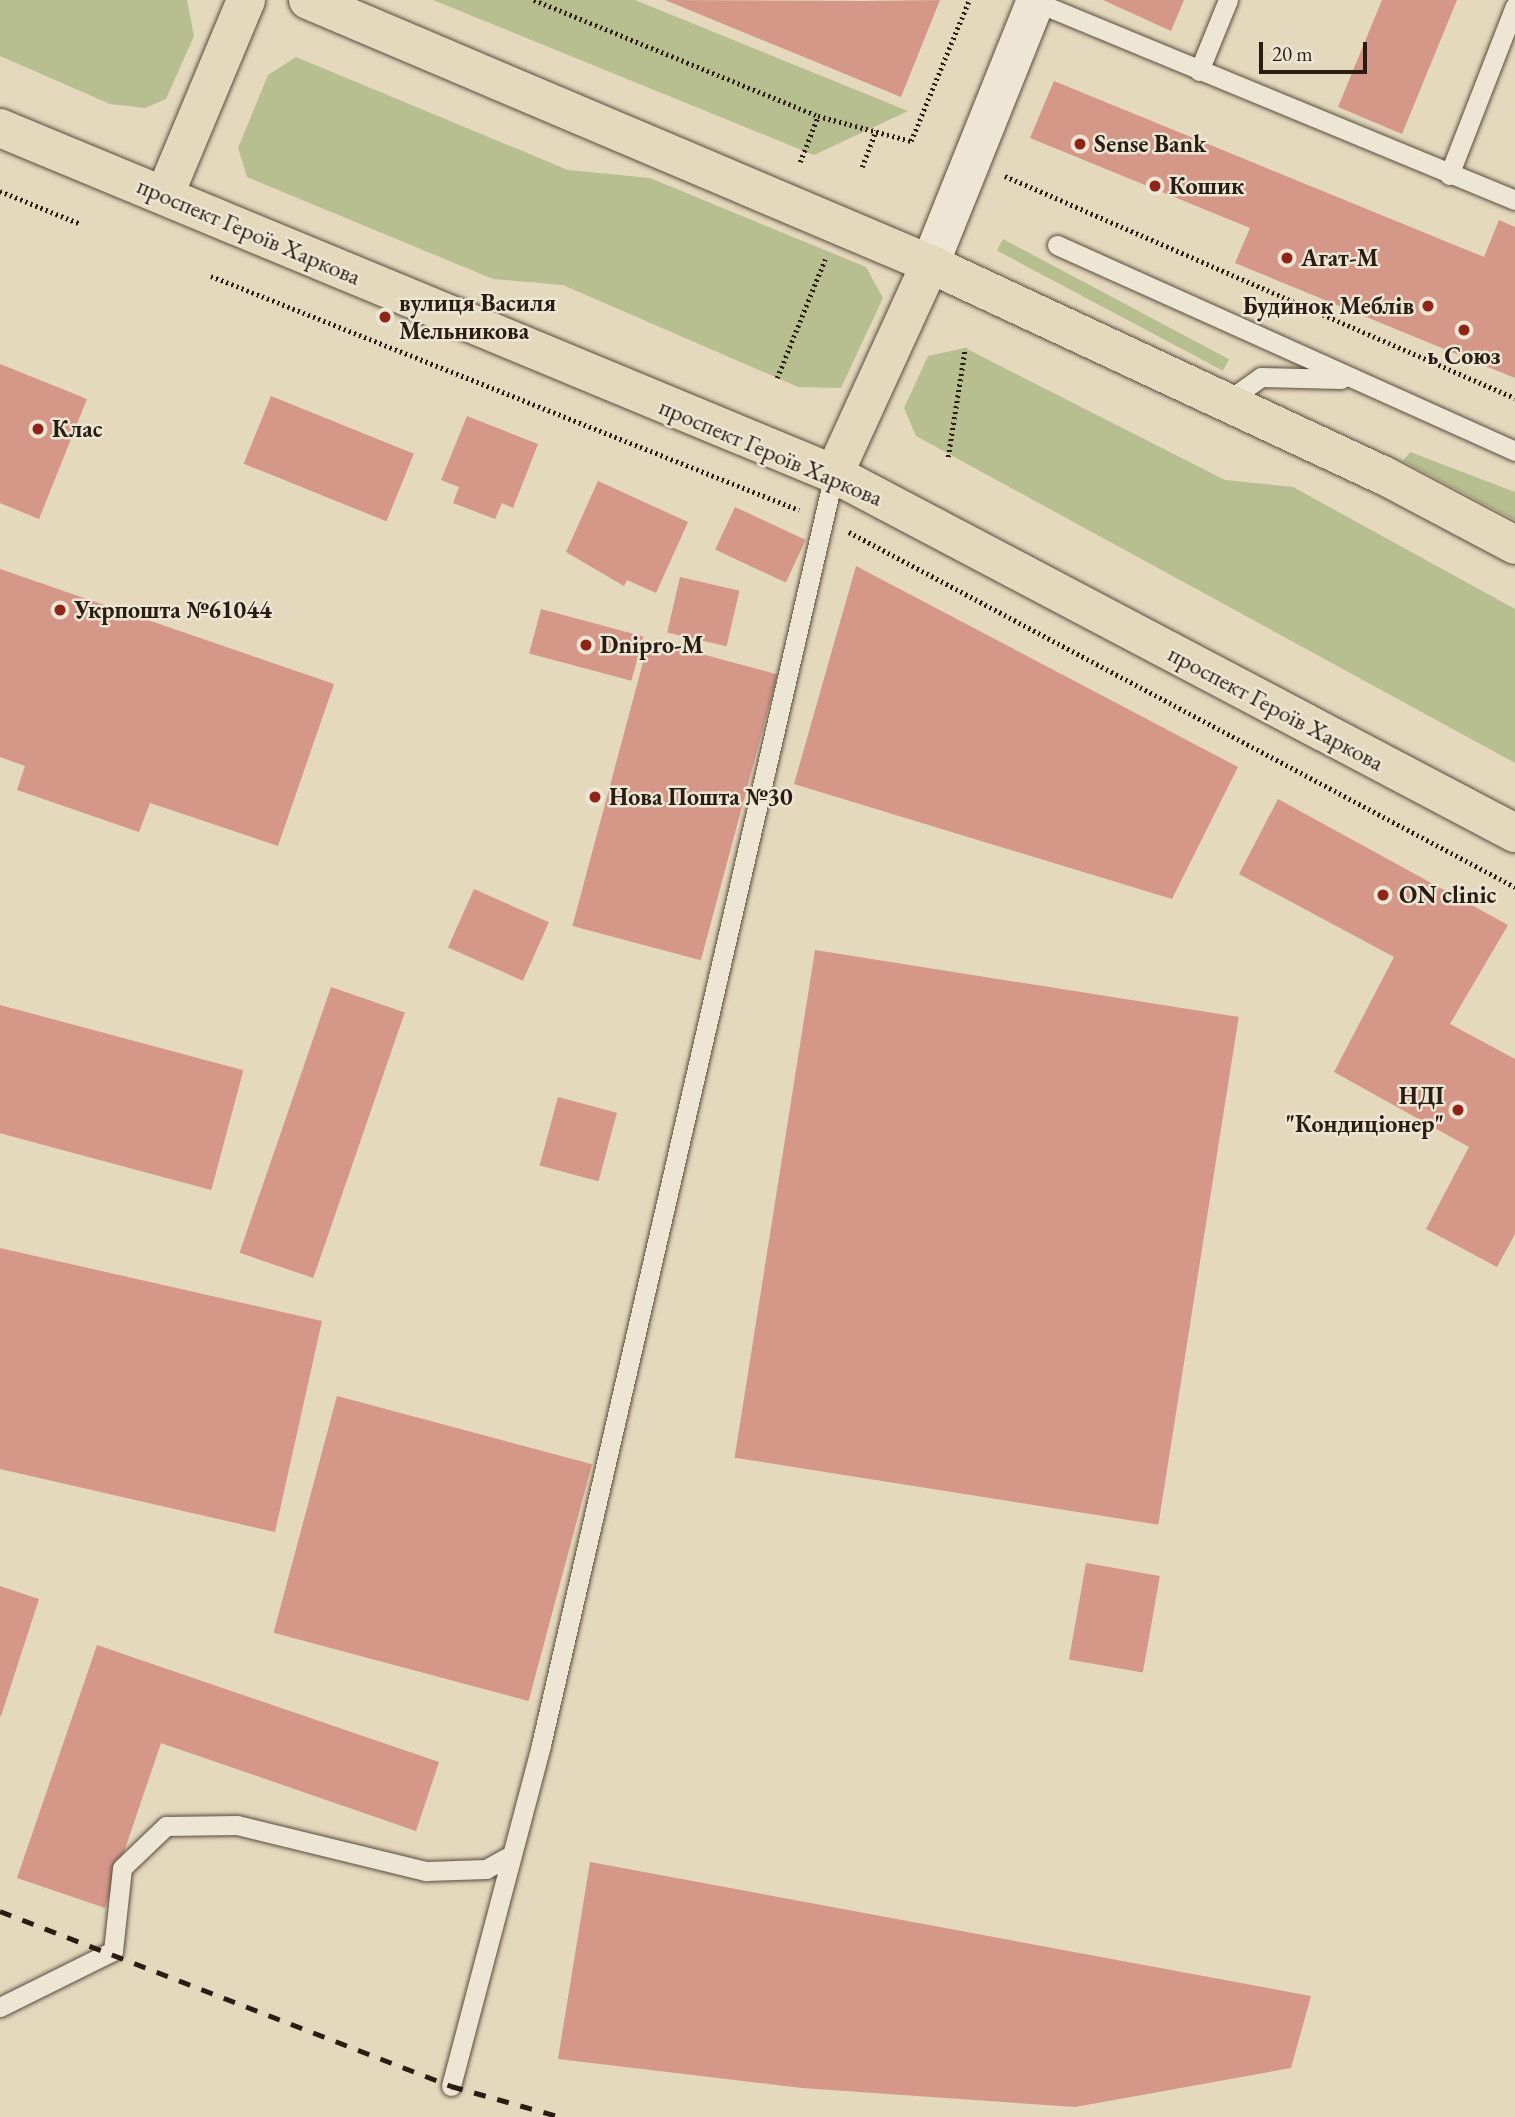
<!DOCTYPE html>
<meta charset="utf-8">
<style>
body{margin:0}
#map{position:relative;width:1515px;height:2117px;overflow:hidden;background:#e4d8bd;font-family:"EB Garamond",serif}
div>[style]{position:absolute}
.green>*{inset:0;background:#b7be8f;transform-origin:0 0}
.building>*{inset:0;background:#d59888;transform-origin:0 0}
.path>*{height:4.5px;margin-top:-2.25px;transform-origin:0;background:repeating-linear-gradient(90deg,#2b1c12 0 2px,transparent 0 5.5px)}
.roads{filter:drop-shadow(0 0 2px #594b3d) drop-shadow(0 0 2px #594b3d)}
.lane>*{height:19px;margin:-9.5px;padding:0 9.5px;transform-origin:9.5px;border-radius:9.5px;background:#ede6d4}
.street>*{height:38px;margin:-19px;padding:0 19px;transform-origin:19px;border-radius:19px;background:#ede6d4}
.primary>*{height:38px;margin:-19px;padding:0 19px;transform-origin:19px;border-radius:19px;background:#e4d8bd}
.rail>*{height:5px;margin-top:-2.5px;transform-origin:0;background:repeating-linear-gradient(90deg,#2b1c12 0 12px,transparent 0 24px)}
.dots>*{width:19px;height:19px;translate:-50% -50%;box-sizing:border-box;border:4px solid #ede6d4;border-radius:50%}
span{translate:-50% -50%;white-space:nowrap;text-align:center;line-height:1.15;-webkit-text-stroke:5px #ede6d4;paint-order:stroke}
.poi-label{font-size:24px;color:#2b1c12;font-weight:700}
.left{translate:0 -50%;text-align:left}
.right{translate:-100% -50%;text-align:right}
.street-label{font-size:24px;color:#2b1c12}
.scale{position:absolute;left:1259px;top:42px;width:108px;height:32px;box-sizing:border-box;border:4px solid #2b1c12;border-top:0;padding-left:9px;font-size:21px;line-height:24px;white-space:nowrap;color:#2b1c12;-webkit-text-stroke:5px #ede6d4;paint-order:stroke}
</style>
<div id="map">
<div class="green">
<div style="clip-path:polygon(0 0,187px 0,194px 36px,166px 99px,145px 108px,110px 104px,0 56px)"></div>
<div style="clip-path:polygon(433px 0,635px 0,908px 111px,814px 155px)"></div>
<div style="clip-path:polygon(296px 57px,568px 170px,650px 178px,866px 267px,883px 298px,841px 388px,798px 387px,563px 285px,493px 279px,247px 177px,238px 148px,268px 75px)"></div>
<div style="left:1003px;top:239px;width:256px;height:13px;rotate:28deg"></div>
<div style="clip-path:polygon(965px 348px,1225px 480px,1293px 487px,1515px 609px,1515px 763px,916px 436px,904px 408px,928px 356px)"></div>
<div style="clip-path:polygon(1410px 452px,1515px 492px,1515px 520px,1403px 461px)"></div>
</div>
<div class="building">
<div style="clip-path:polygon(665px 0,866px 1px,940px 0,901px 97px)"></div>
<div style="clip-path:polygon(1103px 0,1184px 0,1171px 31px)"></div>
<div style="clip-path:polygon(1382px 0,1457px 0,1402px 134px,1338px 107px)"></div>
<div style="clip-path:polygon(1054px 81px,1484px 257px,1499px 220px,1515px 227px,1515px 378px,1235px 263px,1250px 228px,1030px 138px)"></div>
<div style="clip-path:polygon(0 364px,87px 399px,39px 519px,0 503px)"></div>
<div style="left:271px;top:396px;width:154px;height:73px;rotate:22deg"></div>
<div style="clip-path:polygon(467px 416px,538px 444px,513px 508px,502px 503px,495px 519px,453px 503px,459px 487px,441px 480px)"></div>
<div style="clip-path:polygon(598px 481px,688px 522px,656px 593px,627px 580px,624px 586px,566px 552px)"></div>
<div style="left:735px;top:507px;width:78px;height:47px;rotate:25deg"></div>
<div style="clip-path:polygon(856px 566px,1238px 767px,1172px 899px,794px 784px)"></div>
<div style="clip-path:polygon(0 569px,334px 684px,278px 846px,150px 803px,139px 832px,17px 790px,25px 766px,0 757px)"></div>
<div style="left:680px;top:577px;width:61px;height:57px;rotate:13deg"></div>
<div style="left:541px;top:609px;width:106px;height:46px;rotate:15deg"></div>
<div style="left:649px;top:640px;width:133px;height:296px;rotate:15deg"></div>
<div style="clip-path:polygon(1278px 799px,1508px 925px,1450px 1024px,1515px 1059px,1515px 1234px,1497px 1267px,1426px 1229px,1469px 1147px,1334px 1072px,1394px 957px,1239px 874px)"></div>
<div style="left:474px;top:889px;width:82px;height:64px;rotate:24deg"></div>
<div style="left:815px;top:950px;width:429px;height:514px;rotate:9deg"></div>
<div style="left:331px;top:987px;width:78px;height:281px;rotate:19deg"></div>
<div style="left:0;top:1005px;width:252px;height:124px;rotate:15deg"></div>
<div style="left:558px;top:1097px;width:61px;height:71px;rotate:15deg"></div>
<div style="clip-path:polygon(0 1248px,322px 1321px,275px 1532px,0 1469px)"></div>
<div style="left:337px;top:1396px;width:264px;height:245px;rotate:15deg"></div>
<div style="left:1086px;top:1563px;width:75px;height:98px;rotate:10deg"></div>
<div style="clip-path:polygon(0 1586px,39px 1599px,1px 1716px,0 1716px)"></div>
<div style="clip-path:polygon(97px 1645px,439px 1762px,416px 1831px,161px 1743px,105px 1908px,17px 1878px)"></div>
<div style="clip-path:polygon(590px 1862px,1311px 1996px,1291px 2068px,1075px 2107px,802px 2088px,558px 2059px)"></div>
</div>
<div class="path">
<div style="left:534px;top:0;width:307px;rotate:22.2deg"></div>
<div style="left:818px;top:116px;width:96px;rotate:15deg"></div>
<div style="left:911px;top:141px;width:152px;rotate:-67.6deg"></div>
<div style="left:800px;top:162px;width:49px;rotate:-68.6deg"></div>
<div style="left:862px;top:167px;width:39px;rotate:-69deg"></div>
<div style="left:1005px;top:176px;width:556px;rotate:23.52deg"></div>
<div style="left:0;top:191px;width:87px;rotate:22.2deg"></div>
<div style="left:211px;top:276px;width:633px;rotate:21.7deg"></div>
<div style="left:777px;top:378px;width:128px;rotate:-68deg"></div>
<div style="left:948px;top:457px;width:110px;rotate:-81.1deg"></div>
<div style="left:849px;top:532px;width:755px;rotate:28.06deg"></div>
</div>
<div class="roads">
<div class="lane">
<div style="left:1036px;top:2px;width:518px;rotate:22.46deg"></div>
<div style="left:1199px;top:71px;width:77px;rotate:-67.8deg"></div>
<div style="left:1449px;top:175px;width:181px;rotate:-68.7deg"></div>
<div style="left:1057px;top:245px;width:502px;rotate:24.22deg"></div>
<div style="left:1226px;top:402px;width:43px;rotate:-35.5deg"></div>
<div style="left:1261px;top:377px;width:80px;rotate:1.4deg"></div>
<div style="left:0;top:2007px;width:126px;rotate:-26.4deg"></div>
<div style="left:113px;top:1951px;width:83px;rotate:-83.8deg"></div>
<div style="left:122px;top:1868px;width:61px;rotate:-43.7deg"></div>
<div style="left:166px;top:1826px;width:71px;rotate:-0.8deg"></div>
<div style="left:237px;top:1825px;width:195px;rotate:13.7deg"></div>
<div style="left:426px;top:1871px;width:60px;rotate:-1.9deg"></div>
<div style="left:486px;top:1869px;width:23px;rotate:-29deg"></div>
<div style="left:451px;top:2086px;width:353px;rotate:-75.2deg"></div>
<div style="left:541px;top:1745px;width:1304px;rotate:-77.02deg"></div>
</div>
<div class="street">
<div style="left:930px;top:264px;width:284px;rotate:-68.1deg"></div>
</div>
<div class="primary">
<div style="left:308px;top:0;width:676px;rotate:23deg"></div>
<div style="left:930px;top:264px;width:500px;rotate:25deg"></div>
<div style="left:1383px;top:475px;width:149px;rotate:27.9deg"></div>
<div style="left:0;top:128px;width:903px;rotate:22.53deg"></div>
<div style="left:834px;top:474px;width:770px;rotate:27.8deg"></div>
<div style="left:165px;top:194px;width:210px;rotate:-67.3deg"></div>
<div style="left:834px;top:474px;width:231px;rotate:-65.4deg"></div>
</div>
</div>
<div class="rail">
<div style="left:0;top:1911px;width:484px;rotate:21.2deg"></div>
<div style="left:451px;top:2086px;width:114px;rotate:15.7deg"></div>
</div>
<div class="dots">
<div style="left:1080px;top:144px;background:#8f2418"></div>
<div style="left:1155px;top:186px;background:#8f2418"></div>
<div style="left:1287px;top:258px;background:#8f2418"></div>
<div style="left:1428px;top:306px;background:#8f2418"></div>
<div style="left:385px;top:317px;background:#8f2418"></div>
<div style="left:1464px;top:330px;background:#8f2418"></div>
<div style="left:38px;top:429px;background:#8f2418"></div>
<div style="left:60px;top:610px;background:#8f2418"></div>
<div style="left:586px;top:645px;background:#8f2418"></div>
<div style="left:595px;top:797px;background:#8f2418"></div>
<div style="left:1383px;top:895px;background:#8f2418"></div>
<div style="left:1458px;top:1110px;background:#8f2418"></div>
</div>
<div class="poi-label">
<span class="left" style="left:1094px;top:144px">Sense Bank</span>
<span class="left" style="left:1169px;top:186px">Кошик</span>
<span class="left" style="left:1301px;top:258px">Агат-М</span>
<span class="left" style="left:399px;top:317px">вулиця Василя<br>Мельникова</span>
<span class="right" style="left:1414px;top:306px">Будинок Меблів</span>
<span style="left:1464px;top:356px">ь Союз</span>
<span class="left" style="left:52px;top:429px">Клас</span>
<span class="left" style="left:74px;top:610px">Укрпошта №61044</span>
<span class="left" style="left:600px;top:645px">Dnipro-M</span>
<span class="left" style="left:609px;top:797px">Нова Пошта №30</span>
<span class="left" style="left:1399px;top:895px">ON clinic</span>
<span class="right" style="left:1444px;top:1110px">НДІ<br>"Кондиціонер"</span>
</div>
<div class="street-label">
<span style="left:249px;top:231px;rotate:23deg">проспект Героїв Харкова</span>
<span style="left:771px;top:452px;rotate:23deg">проспект Героїв Харкова</span>
<span style="left:1276px;top:708px;rotate:28deg">проспект Героїв Харкова</span>
</div>
<div class="scale">20 m</div>
</div>
